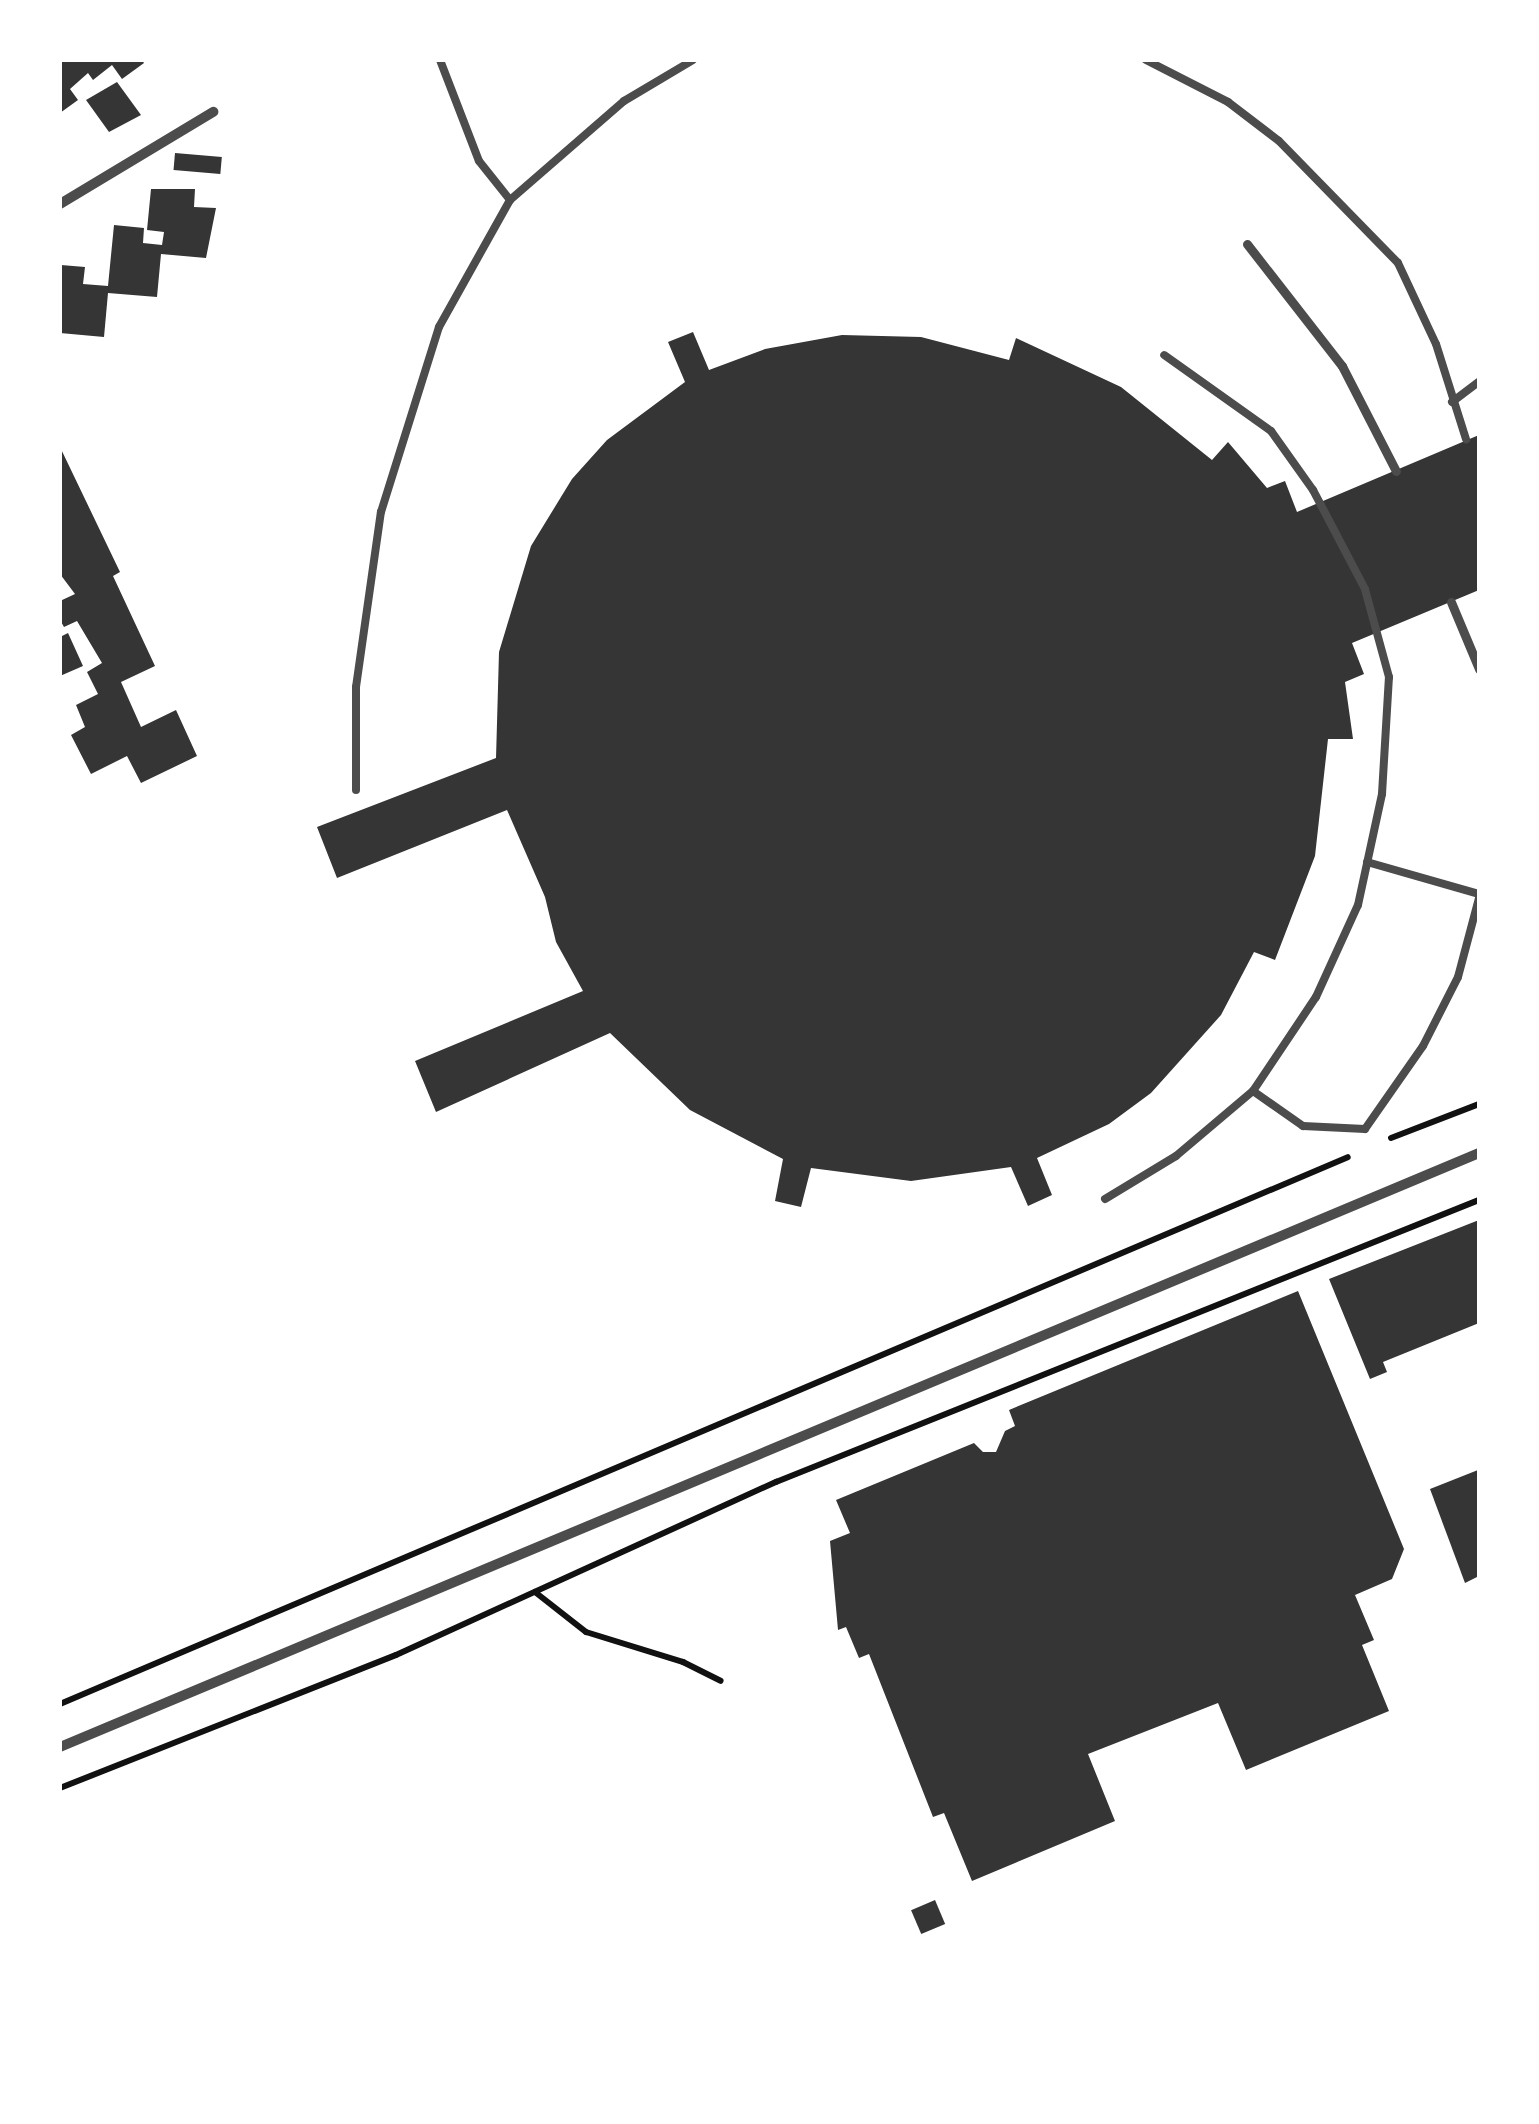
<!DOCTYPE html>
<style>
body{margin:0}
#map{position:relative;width:1539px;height:2124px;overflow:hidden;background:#fff;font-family:"IBM Plex Sans",sans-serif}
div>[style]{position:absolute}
.building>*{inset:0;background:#353535;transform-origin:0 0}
.path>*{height:6px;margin:-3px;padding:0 3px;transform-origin:3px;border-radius:3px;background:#111}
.service>*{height:8px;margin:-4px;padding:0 4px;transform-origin:4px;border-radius:4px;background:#4c4c4c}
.pedestrian>*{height:9px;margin:-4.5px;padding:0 4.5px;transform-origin:4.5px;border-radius:4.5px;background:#4c4c4c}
.minor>*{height:10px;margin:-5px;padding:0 5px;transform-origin:5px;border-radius:5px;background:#4c4c4c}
span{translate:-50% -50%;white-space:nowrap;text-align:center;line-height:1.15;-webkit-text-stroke:10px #fff;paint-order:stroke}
.frame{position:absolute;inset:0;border:62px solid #fff;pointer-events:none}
</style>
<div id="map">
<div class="building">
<div style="clip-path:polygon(60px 60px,142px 60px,144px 63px,122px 79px,112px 65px,93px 80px,88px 73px,70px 89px,78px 100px,60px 113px)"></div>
<div style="clip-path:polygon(117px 82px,141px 115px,109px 132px,86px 100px)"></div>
<div style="left:175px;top:153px;width:47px;height:17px;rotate:5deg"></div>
<div style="clip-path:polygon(151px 189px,195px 189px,194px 207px,216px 208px,206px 258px,161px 254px,157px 297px,108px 293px,104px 337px,60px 333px,61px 265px,85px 267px,83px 284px,108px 286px,114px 225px,144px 228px,143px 243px,162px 245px,164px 232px,147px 230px)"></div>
<div style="clip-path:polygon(693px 332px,709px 370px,765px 349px,842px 335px,921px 337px,1009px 360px,1016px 338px,1121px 387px,1212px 460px,1228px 442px,1267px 488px,1285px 481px,1297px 512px,1479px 435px,1479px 590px,1352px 643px,1364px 674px,1345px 682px,1353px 739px,1328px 739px,1315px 856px,1275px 960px,1254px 952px,1221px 1015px,1151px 1093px,1109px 1124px,1037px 1158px,1052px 1195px,1028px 1206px,1011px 1167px,911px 1181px,811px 1168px,801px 1207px,775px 1201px,783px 1159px,690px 1110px,610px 1033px,436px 1112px,415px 1061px,583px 991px,556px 942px,545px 897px,507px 810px,337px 878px,317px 827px,496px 758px,499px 652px,531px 546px,572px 479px,607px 440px,685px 382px,668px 342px)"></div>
<div style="clip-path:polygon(60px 447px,120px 572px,113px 576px,155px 666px,121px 682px,141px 727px,176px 710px,197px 756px,141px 783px,127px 756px,91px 774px,71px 735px,85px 727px,76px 705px,98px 694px,87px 672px,102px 663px,77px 621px,64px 627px,60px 620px,60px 601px,75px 594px,60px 574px)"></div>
<div style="clip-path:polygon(68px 633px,83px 666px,60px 676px,60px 637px)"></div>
<div style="clip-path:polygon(1479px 1220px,1479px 1323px,1383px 1362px,1387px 1372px,1370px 1379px,1329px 1279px)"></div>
<div style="clip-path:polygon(1298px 1291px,1404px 1549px,1392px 1579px,1355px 1595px,1374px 1640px,1362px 1645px,1389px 1711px,1246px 1770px,1218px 1703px,1088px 1754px,1115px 1821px,972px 1881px,944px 1813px,933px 1817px,869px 1654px,859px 1658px,846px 1627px,838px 1630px,830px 1541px,850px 1533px,836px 1500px,974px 1443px,983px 1452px,996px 1452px,1005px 1431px,1015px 1426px,1009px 1410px)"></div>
<div style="clip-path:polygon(1478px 1470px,1479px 1576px,1465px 1583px,1430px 1489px)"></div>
<div style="left:935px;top:1900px;width:26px;height:26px;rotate:67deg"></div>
</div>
<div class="path">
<div style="left:1391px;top:1138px;width:94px;rotate:-21.1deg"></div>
<div style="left:535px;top:1592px;width:65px;rotate:38.1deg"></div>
<div style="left:586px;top:1632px;width:102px;rotate:17.2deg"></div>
<div style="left:683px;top:1662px;width:42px;rotate:26.6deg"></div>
<div style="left:60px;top:1704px;width:1399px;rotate:-23.01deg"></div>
<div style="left:60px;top:1788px;width:361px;rotate:-21.6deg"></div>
<div style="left:396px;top:1655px;width:418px;rotate:-24.5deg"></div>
<div style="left:776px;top:1482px;width:757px;rotate:-21.86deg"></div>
</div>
<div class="service">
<div style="left:440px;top:60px;width:108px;rotate:68.9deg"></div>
<div style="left:479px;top:161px;width:50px;rotate:51.5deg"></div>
<div style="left:1146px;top:60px;width:92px;rotate:27.1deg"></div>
<div style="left:1228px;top:102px;width:64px;rotate:37.4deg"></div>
<div style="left:1279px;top:141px;width:170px;rotate:45.7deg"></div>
<div style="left:1398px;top:263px;width:89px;rotate:64.9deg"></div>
<div style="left:1436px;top:344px;width:100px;rotate:72.5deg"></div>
<div style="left:1452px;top:402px;width:34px;rotate:-37deg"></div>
<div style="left:356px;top:790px;width:103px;rotate:-90deg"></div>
<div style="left:356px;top:687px;width:177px;rotate:-81.9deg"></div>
<div style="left:381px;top:512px;width:194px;rotate:-72.6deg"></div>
<div style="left:439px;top:327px;width:145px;rotate:-60.8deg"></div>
<div style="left:510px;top:200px;width:151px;rotate:-41deg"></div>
<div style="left:624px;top:101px;width:80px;rotate:-30.7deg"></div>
<div style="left:1367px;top:862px;width:116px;rotate:15.9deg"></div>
<div style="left:1253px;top:1091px;width:61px;rotate:35deg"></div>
<div style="left:1303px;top:1126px;width:62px;rotate:2.8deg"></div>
<div style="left:1365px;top:1129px;width:101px;rotate:-55.1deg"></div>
<div style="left:1423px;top:1046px;width:77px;rotate:-63.1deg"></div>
<div style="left:1458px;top:977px;width:82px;rotate:-75.1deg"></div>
<div style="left:1105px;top:1199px;width:83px;rotate:-31.2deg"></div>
<div style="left:1176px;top:1156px;width:101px;rotate:-40.2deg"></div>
<div style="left:1253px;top:1091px;width:113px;rotate:-56.2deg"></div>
<div style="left:1316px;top:997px;width:101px;rotate:-65.5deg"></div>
<div style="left:1358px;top:905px;width:114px;rotate:-77.8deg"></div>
<div style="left:1382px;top:794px;width:117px;rotate:-86.6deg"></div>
<div style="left:1389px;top:677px;width:91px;rotate:-105.3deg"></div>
<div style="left:1365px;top:589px;width:112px;rotate:-117.7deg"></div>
<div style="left:1313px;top:490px;width:72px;rotate:-125.4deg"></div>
<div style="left:1271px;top:431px;width:131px;rotate:-144.6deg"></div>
</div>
<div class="pedestrian">
<div style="left:1247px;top:244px;width:155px;rotate:52.1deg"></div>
<div style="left:1342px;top:366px;width:118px;rotate:62.8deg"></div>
<div style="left:1451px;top:602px;width:73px;rotate:67.3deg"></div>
</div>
<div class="minor">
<div style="left:60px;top:204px;width:179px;rotate:-31deg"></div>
<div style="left:60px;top:1747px;width:1538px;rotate:-22.71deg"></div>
</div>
<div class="frame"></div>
</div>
